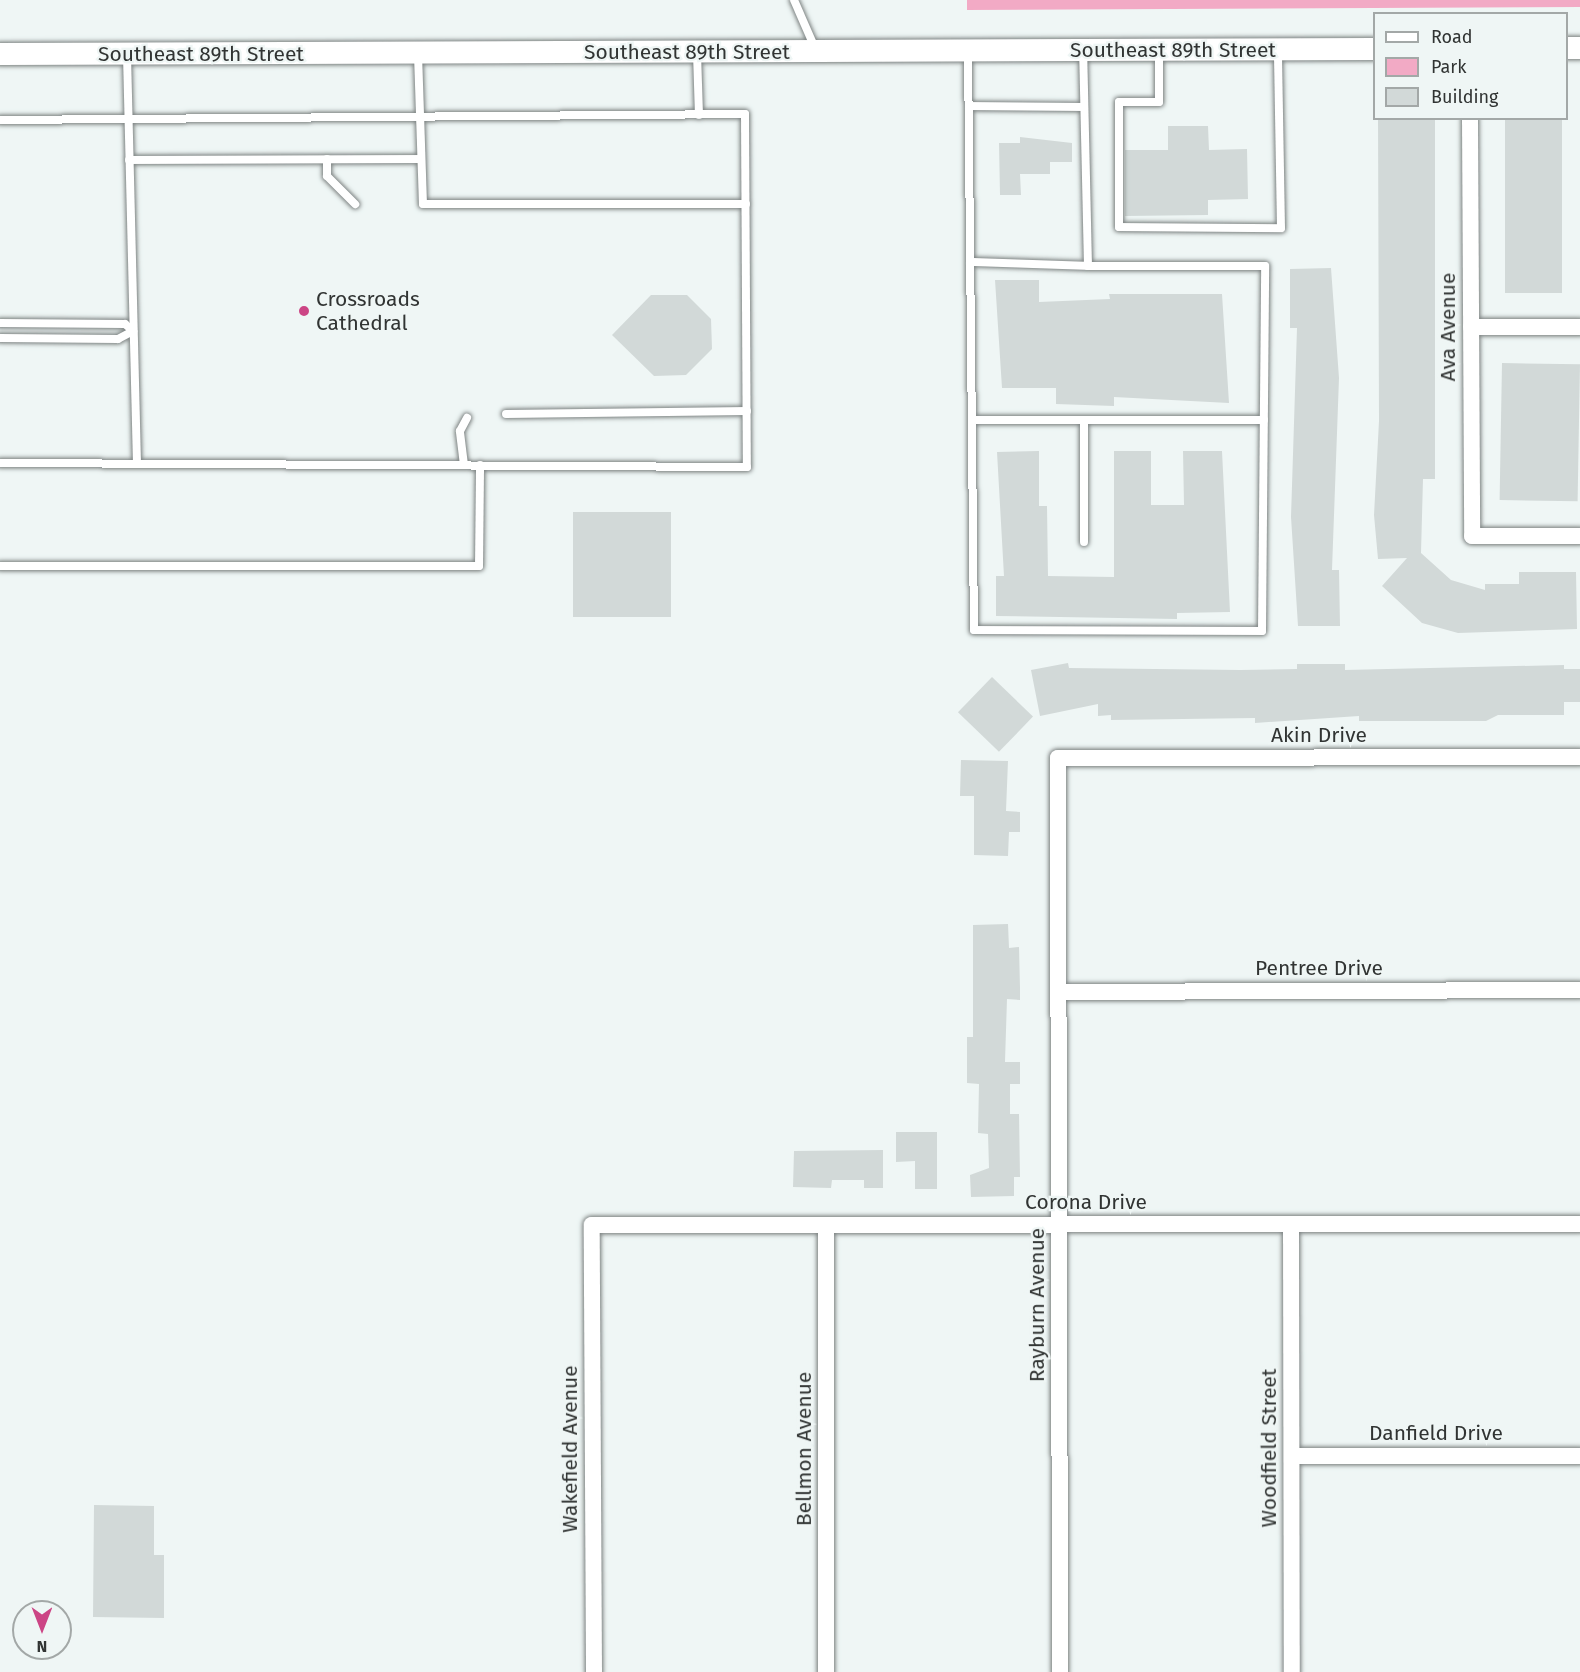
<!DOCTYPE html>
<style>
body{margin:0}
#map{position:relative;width:1580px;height:1672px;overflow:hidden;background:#eff6f5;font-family:"Fira Sans",sans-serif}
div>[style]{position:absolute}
.green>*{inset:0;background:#f2aac5}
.building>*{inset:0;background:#d2d9d8;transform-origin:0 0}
.roads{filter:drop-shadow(0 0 2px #7e8483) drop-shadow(0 0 2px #7e8483)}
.service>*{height:8px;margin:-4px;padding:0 4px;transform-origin:4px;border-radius:4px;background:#fff}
.minor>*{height:16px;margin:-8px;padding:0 8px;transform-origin:8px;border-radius:8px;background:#fff}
.secondary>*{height:22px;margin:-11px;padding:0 11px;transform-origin:11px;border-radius:11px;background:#fff}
.dots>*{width:16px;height:16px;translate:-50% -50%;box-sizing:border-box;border:3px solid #eff6f5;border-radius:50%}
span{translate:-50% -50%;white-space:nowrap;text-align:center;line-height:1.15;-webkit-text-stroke:4.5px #eff6f5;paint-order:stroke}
.street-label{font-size:21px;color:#313433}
.poi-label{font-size:21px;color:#313433}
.left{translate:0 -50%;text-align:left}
.legend{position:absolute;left:1373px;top:12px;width:195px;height:108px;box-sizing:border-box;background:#eff6f5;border:2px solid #a3a8a7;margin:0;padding:8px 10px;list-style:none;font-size:18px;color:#313433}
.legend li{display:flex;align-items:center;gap:12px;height:30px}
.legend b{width:30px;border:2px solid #a3a8a7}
.north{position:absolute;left:12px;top:1600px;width:60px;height:60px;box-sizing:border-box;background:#eff6f5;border:2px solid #a3a8a7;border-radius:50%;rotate:180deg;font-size:16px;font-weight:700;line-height:24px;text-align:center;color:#313433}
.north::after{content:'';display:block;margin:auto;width:21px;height:27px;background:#cc4585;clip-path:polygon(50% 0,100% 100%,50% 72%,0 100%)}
</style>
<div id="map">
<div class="green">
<div style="clip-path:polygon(967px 0,1580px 0,1580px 7px,967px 10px)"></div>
</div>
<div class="building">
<div style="clip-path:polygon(1378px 118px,1435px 118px,1435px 479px,1423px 479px,1421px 553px,1451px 580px,1485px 590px,1485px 584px,1519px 584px,1519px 572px,1576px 572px,1577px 629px,1458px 633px,1422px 623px,1382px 586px,1407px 558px,1378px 559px,1374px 515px,1379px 421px)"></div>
<div style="left:1505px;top:118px;width:57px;height:175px"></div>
<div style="clip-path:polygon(1168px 126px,1208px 126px,1209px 150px,1247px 149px,1248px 199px,1208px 200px,1208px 215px,1125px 216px,1125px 150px,1168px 150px)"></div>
<div style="clip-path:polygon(1020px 137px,1072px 143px,1072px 162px,1050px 162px,1050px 174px,1020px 174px,1021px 195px,1000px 195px,999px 143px,1020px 143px)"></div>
<div style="clip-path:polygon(1331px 268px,1339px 378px,1332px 570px,1339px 570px,1340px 626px,1298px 626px,1291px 517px,1297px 328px,1290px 328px,1290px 269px)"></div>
<div style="clip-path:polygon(995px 280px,1039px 280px,1039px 302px,1110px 299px,1109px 294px,1222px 294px,1229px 403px,1114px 397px,1114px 406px,1056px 404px,1056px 388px,1002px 388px)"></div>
<div style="clip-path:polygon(651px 295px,687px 295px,711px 319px,712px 349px,686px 375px,654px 376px,612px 335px)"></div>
<div style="left:1502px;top:363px;width:78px;height:137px;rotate:1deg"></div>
<div style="clip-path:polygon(1039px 451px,1039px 506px,1047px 506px,1048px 576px,1114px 577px,1114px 451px,1151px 451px,1151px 505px,1184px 505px,1183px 451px,1222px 451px,1230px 612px,1177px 613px,1177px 619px,996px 616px,996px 576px,1004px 576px,997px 452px)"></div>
<div style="left:573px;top:512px;width:98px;height:105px"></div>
<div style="clip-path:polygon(1068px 663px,1069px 668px,1240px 670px,1297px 669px,1297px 664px,1345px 664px,1345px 670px,1564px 665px,1564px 669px,1580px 669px,1580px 702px,1564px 702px,1564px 715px,1498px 715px,1486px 721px,1359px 721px,1359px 716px,1255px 723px,1255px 718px,1111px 720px,1111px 715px,1098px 716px,1098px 704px,1040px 716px,1031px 670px)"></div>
<div style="left:992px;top:677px;width:57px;height:49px;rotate:44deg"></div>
<div style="clip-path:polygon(961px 760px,1008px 761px,1006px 811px,1020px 812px,1020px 832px,1009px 832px,1008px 856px,974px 855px,974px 796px,960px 796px)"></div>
<div style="clip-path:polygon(1008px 924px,1009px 948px,1019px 947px,1020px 988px,1020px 1000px,1007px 999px,1005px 1062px,1020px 1062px,1020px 1084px,1010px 1084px,1010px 1114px,1019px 1114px,1020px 1177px,1014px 1177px,1014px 1196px,971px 1197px,970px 1175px,989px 1168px,988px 1134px,978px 1133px,979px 1084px,967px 1083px,967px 1037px,973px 1037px,973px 925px)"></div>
<div style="clip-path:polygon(896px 1132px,937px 1132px,937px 1189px,915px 1189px,915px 1161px,896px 1162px)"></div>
<div style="clip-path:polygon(883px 1150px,883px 1188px,864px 1188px,864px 1180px,832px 1180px,831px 1188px,793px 1187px,794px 1151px)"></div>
<div style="clip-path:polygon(94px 1505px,154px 1506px,154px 1555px,164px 1555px,164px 1618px,93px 1617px)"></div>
</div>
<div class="roads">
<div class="service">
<div style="left:794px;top:0;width:52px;rotate:66.4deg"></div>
<div style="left:968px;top:51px;width:579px;rotate:89.41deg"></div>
<div style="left:974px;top:630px;width:288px;rotate:0.2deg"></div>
<div style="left:1262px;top:631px;width:365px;rotate:-89.5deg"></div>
<div style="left:1265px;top:266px;width:177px;rotate:180deg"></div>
<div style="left:1088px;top:266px;width:215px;rotate:-91.3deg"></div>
<div style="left:1159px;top:51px;width:51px;rotate:90deg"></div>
<div style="left:1159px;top:102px;width:40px;rotate:180deg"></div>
<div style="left:1119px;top:102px;width:125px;rotate:90deg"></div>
<div style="left:1119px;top:227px;width:162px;rotate:0.4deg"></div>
<div style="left:1281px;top:228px;width:178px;rotate:-91deg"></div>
<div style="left:697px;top:52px;width:63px;rotate:88.2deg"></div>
<div style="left:418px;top:54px;width:150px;rotate:88.1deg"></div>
<div style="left:423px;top:204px;width:323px"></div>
<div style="left:127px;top:55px;width:407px;rotate:88.6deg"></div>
<div style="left:969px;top:106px;width:112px;rotate:0.5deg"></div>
<div style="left:0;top:120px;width:745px;rotate:-0.46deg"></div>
<div style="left:745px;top:114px;width:353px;rotate:89.7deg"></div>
<div style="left:747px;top:467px;width:747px;rotate:-179.69deg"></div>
<div style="left:327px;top:159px;width:17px;rotate:90deg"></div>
<div style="left:327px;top:176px;width:40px;rotate:45deg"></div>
<div style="left:129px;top:160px;width:291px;rotate:-0.2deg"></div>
<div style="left:970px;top:262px;width:118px;rotate:1.9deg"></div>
<div style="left:0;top:323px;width:125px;rotate:0.5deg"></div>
<div style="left:125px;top:324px;width:11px;rotate:41deg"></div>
<div style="left:133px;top:331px;width:17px;rotate:152deg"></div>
<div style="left:118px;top:339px;width:118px;rotate:-179.5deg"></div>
<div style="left:506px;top:414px;width:241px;rotate:-0.7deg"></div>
<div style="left:972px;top:420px;width:292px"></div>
<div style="left:1084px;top:420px;width:122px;rotate:90deg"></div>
<div style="left:464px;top:465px;width:34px;rotate:-97deg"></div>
<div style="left:460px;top:431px;width:15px;rotate:-62deg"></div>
<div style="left:0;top:566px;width:479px"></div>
<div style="left:479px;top:566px;width:101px;rotate:-89.4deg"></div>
</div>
<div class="minor">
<div style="left:1470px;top:118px;width:418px;rotate:89.7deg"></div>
<div style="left:1472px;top:536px;width:108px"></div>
<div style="left:1471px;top:327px;width:109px"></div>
<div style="left:1058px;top:992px;width:522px;rotate:-0.22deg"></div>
<div style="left:1291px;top:1224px;width:448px;rotate:89.9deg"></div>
<div style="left:826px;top:1225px;width:447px;rotate:90deg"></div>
<div style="left:1292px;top:1456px;width:288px"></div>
<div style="left:594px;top:1672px;width:447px;rotate:-90.3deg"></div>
<div style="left:592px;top:1225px;width:988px;rotate:-0.06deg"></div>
<div style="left:1060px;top:1672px;width:914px;rotate:-90.13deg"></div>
<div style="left:1058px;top:758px;width:522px;rotate:-0.11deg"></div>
</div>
<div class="secondary">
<div style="left:1566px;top:48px;width:14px"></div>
<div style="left:0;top:54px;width:1374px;rotate:-0.21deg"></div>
</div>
</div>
<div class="dots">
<div style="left:304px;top:311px;background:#cc4585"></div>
</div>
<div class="street-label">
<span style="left:1173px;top:50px">Southeast 89th Street</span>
<span style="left:687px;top:52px">Southeast 89th Street</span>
<span style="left:201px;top:54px">Southeast 89th Street</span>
<span style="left:1448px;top:327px;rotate:-90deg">Ava Avenue</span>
<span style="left:1319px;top:735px">Akin Drive</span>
<span style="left:1319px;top:968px">Pentree Drive</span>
<span style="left:1086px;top:1202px">Corona Drive</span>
<span style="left:1037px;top:1305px;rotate:-90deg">Rayburn Avenue</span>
<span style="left:1436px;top:1433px">Danfield Drive</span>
<span style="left:1269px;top:1448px;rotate:-90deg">Woodfield Street</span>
<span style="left:570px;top:1449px;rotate:-90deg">Wakefield Avenue</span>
<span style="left:804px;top:1449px;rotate:-90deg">Bellmon Avenue</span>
</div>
<div class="poi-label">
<span class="left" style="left:316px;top:311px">Crossroads<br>Cathedral</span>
</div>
<ul class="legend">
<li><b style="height:8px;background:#fff"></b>Road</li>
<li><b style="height:16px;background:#f2aac5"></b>Park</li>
<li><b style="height:16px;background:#d2d9d8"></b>Building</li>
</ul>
<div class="north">N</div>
</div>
